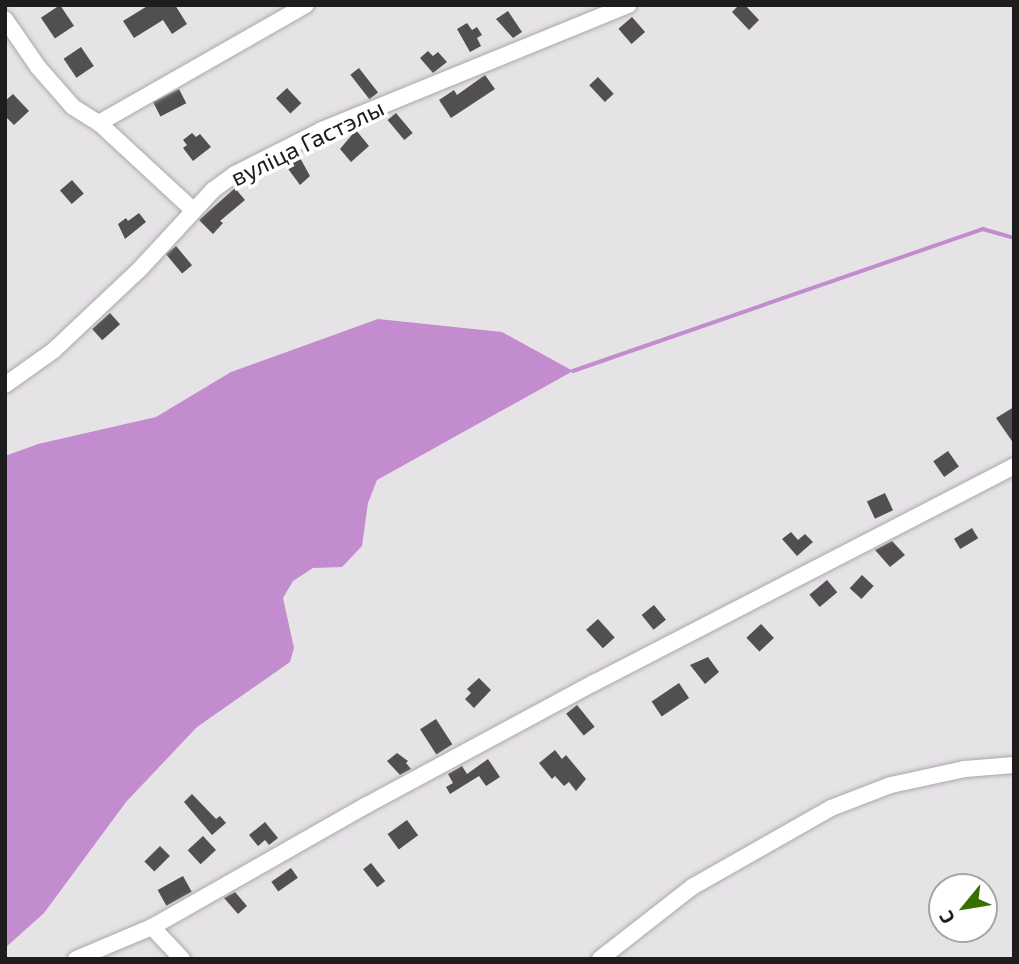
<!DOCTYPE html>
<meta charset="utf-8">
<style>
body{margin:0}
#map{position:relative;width:1019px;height:964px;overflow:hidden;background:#e6e3e7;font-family:"Exo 2",sans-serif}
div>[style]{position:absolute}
.water>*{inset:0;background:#c28cce}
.stream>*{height:3.5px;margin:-1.75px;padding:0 1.75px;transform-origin:1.75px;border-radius:1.75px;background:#c28cce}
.building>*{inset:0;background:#524f52;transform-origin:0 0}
.roads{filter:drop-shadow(0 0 2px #aba7ab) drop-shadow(0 0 2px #aba7ab)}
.minor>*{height:16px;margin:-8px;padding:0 8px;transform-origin:8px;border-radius:8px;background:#fff}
span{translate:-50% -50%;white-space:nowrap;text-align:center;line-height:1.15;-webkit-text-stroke:7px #fff;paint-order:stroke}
.street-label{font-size:24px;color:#1e1d1e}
.frame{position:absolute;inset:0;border:7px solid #1e1d1e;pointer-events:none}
.north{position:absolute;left:928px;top:873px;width:70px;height:70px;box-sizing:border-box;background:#fff;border:2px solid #a5a5a5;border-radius:50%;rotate:240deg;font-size:19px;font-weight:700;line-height:28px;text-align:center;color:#1e1d1e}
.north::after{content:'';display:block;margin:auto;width:24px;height:32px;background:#377000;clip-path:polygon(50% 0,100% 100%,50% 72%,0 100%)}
</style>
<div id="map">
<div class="water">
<div style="clip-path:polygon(378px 319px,502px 332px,573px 371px,377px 480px,368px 503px,362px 546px,342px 567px,313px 568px,293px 581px,283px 598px,294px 648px,290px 662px,197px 727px,126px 802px,44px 913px,5px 948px,5px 456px,38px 444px,156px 417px,231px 372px)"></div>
</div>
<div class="stream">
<div style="left:573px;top:371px;width:434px;rotate:-19.1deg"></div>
<div style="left:983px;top:229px;width:32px;rotate:16deg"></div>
</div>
<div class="building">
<div style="left:60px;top:5px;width:25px;height:23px;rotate:56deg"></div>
<div style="clip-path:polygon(149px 5px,175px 5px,187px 24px,172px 34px,163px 20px,134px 38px,123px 21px)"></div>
<div style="clip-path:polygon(739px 5px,745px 5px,759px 20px,749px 30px,732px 12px)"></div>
<div style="clip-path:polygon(508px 11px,522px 32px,513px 38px,496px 19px)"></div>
<div style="left:632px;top:17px;width:20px;height:18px;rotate:49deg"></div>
<div style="clip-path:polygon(467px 23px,472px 30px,477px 27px,482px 35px,477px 38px,481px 46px,470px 52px,457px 29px)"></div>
<div style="left:81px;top:47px;width:23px;height:21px;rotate:56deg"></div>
<div style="clip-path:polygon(428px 51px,433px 56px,438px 52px,447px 62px,433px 73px,420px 58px)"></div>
<div style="left:359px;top:68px;width:31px;height:11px;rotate:52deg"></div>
<div style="clip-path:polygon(485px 75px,495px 89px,451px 118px,439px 100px,454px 90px,457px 95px)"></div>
<div style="left:598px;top:77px;width:23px;height:12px;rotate:47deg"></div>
<div style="left:287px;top:88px;width:21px;height:15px;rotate:47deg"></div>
<div style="left:179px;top:89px;width:16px;height:29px;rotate:63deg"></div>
<div style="clip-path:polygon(13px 94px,29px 111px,14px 125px,5px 116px,5px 101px)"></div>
<div style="left:396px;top:113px;width:26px;height:11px;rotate:50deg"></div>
<div style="clip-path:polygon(356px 130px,369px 146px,351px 162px,340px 149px)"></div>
<div style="clip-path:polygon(192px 133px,196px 137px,200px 134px,211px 147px,193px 161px,183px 148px,187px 145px,183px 140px)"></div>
<div style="clip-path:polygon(299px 156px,310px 176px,300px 185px,286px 166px)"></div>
<div style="left:72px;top:180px;width:18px;height:16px;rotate:49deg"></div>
<div style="clip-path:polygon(235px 188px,245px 200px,220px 221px,223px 223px,213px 234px,199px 220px)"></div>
<div style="clip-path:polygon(139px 213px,146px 222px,125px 239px,118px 224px,126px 218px,128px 221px)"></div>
<div style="left:176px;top:246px;width:25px;height:13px;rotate:50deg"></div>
<div style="left:110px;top:313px;width:15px;height:24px;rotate:48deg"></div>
<div style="clip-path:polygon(1014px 407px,1014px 444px,996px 418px)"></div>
<div style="left:948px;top:451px;width:19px;height:18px;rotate:55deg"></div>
<div style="left:885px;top:493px;width:19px;height:20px;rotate:65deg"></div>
<div style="left:972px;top:528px;width:12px;height:21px;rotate:59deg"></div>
<div style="clip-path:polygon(791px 532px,798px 540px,805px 534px,813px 542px,797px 556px,782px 539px)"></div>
<div style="clip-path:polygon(892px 541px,905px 555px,890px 567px,875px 550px)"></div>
<div style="left:862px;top:575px;width:16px;height:18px;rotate:43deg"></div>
<div style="left:827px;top:580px;width:16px;height:23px;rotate:50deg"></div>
<div style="left:654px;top:605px;width:19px;height:16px;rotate:51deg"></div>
<div style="left:598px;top:619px;width:25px;height:16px;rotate:48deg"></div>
<div style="left:761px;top:624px;width:19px;height:20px;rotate:47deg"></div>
<div style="clip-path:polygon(708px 657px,719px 672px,705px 684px,690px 665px)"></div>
<div style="clip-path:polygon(479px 678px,491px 690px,474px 708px,465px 699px,471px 693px,467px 689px)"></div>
<div style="left:679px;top:683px;width:18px;height:33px;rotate:56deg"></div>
<div style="left:577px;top:705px;width:28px;height:14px;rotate:51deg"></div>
<div style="left:436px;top:719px;width:30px;height:19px;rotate:57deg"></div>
<div style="clip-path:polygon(555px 750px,562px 759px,566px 755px,586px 779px,576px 791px,569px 782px,564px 786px,555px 776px,552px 779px,539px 763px)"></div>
<div style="clip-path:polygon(397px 753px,408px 761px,406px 763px,411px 769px,400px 775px,387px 761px)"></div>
<div style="clip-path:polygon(488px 759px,500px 777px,486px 786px,479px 776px,450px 794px,446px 787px,453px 783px,448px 774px,462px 766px,467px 774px)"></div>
<div style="clip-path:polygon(192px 794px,216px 819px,220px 816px,226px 823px,212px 835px,184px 802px)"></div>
<div style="left:407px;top:820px;width:19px;height:24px;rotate:54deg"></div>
<div style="clip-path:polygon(265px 822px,278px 838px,269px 845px,265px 840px,258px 846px,249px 835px)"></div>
<div style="left:203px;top:836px;width:19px;height:21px;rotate:47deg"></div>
<div style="left:160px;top:846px;width:14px;height:22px;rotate:45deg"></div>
<div style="left:371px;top:863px;width:23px;height:10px;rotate:52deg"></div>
<div style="left:291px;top:868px;width:12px;height:24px;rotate:55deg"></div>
<div style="left:183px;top:876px;width:18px;height:29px;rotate:61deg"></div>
<div style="clip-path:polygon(235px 892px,247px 906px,238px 914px,224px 898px)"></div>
</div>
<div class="roads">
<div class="minor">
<div style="left:5px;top:19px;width:58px;rotate:55.5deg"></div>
<div style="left:38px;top:67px;width:53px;rotate:48.8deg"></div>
<div style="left:73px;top:107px;width:31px;rotate:32deg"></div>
<div style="left:99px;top:123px;width:129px;rotate:42.8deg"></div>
<div style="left:99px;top:123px;width:238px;rotate:-29.7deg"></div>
<div style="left:5px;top:385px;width:60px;rotate:-35.5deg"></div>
<div style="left:54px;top:350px;width:117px;rotate:-43.3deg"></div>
<div style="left:139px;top:270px;width:109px;rotate:-47.2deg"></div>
<div style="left:213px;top:190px;width:27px;rotate:-36deg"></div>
<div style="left:235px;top:174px;width:97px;rotate:-26.8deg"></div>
<div style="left:322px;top:130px;width:331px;rotate:-22.2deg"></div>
<div style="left:152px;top:927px;width:247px;rotate:-29.6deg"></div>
<div style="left:367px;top:805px;width:258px;rotate:-28.3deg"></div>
<div style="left:594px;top:683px;width:473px;rotate:-27.3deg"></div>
<div style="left:76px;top:959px;width:82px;rotate:-22.8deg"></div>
<div style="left:152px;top:927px;width:44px;rotate:46.8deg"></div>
<div style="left:600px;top:959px;width:117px;rotate:-38deg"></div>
<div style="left:692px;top:887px;width:160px;rotate:-29.6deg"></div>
<div style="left:831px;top:808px;width:64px;rotate:-21deg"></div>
<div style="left:891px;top:785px;width:76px;rotate:-12.2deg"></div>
<div style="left:965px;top:769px;width:49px;rotate:-4.7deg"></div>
</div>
</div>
<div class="street-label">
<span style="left:307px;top:142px;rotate:-26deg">вуліца Гастэлы</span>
</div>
<div class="frame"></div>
<div class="north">С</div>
</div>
